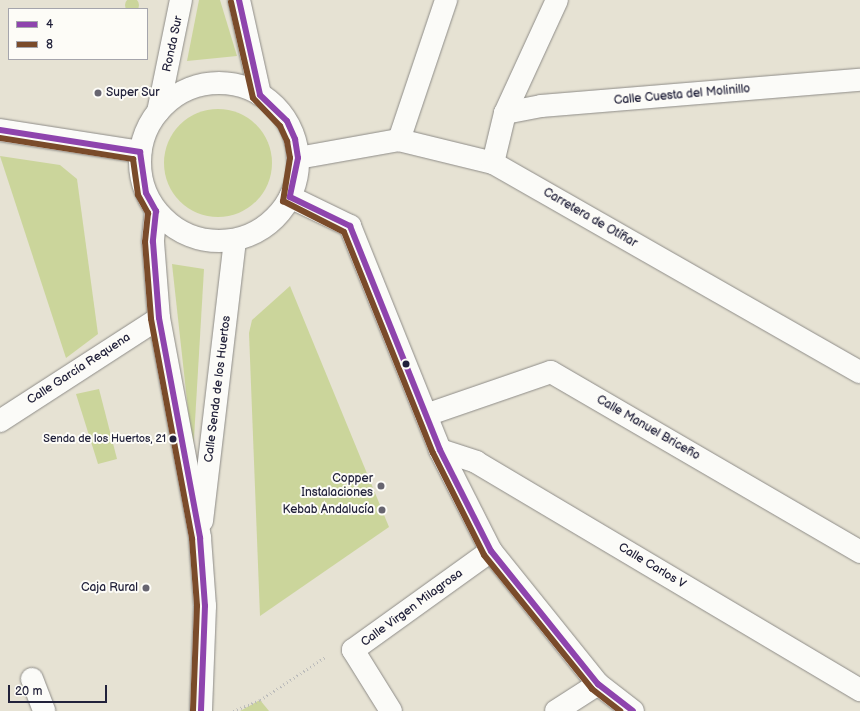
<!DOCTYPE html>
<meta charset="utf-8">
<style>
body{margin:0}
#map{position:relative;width:860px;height:711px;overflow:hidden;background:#e6e2d3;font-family:"Balsamiq Sans",sans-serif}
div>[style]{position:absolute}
.green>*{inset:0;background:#cbd59b}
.round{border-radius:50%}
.path>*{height:2.5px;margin-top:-1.25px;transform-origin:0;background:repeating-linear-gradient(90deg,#bcbcbb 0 1px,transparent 0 4px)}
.roads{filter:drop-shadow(0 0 1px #8e8c88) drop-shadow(0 0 1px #8e8c88)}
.minor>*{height:22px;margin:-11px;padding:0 11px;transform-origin:11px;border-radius:11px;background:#fbfbf8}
.major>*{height:22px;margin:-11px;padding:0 11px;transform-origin:11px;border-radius:11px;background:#fbfbf8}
.major>.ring{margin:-11px;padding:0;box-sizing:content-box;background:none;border:22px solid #fbfbf8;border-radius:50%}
.bus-1>*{height:6px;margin:-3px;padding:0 3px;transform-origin:3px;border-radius:3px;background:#8e44ad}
.bus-2>*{height:6px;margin:-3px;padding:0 3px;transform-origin:3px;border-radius:3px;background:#7a4b2a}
.dots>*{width:11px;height:11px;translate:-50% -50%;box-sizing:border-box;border:2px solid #fdfcf7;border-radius:50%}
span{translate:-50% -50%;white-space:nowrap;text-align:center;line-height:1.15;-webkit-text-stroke:4px #fdfcf7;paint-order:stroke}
.bus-label{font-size:11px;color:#22223b}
.right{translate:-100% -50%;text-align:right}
.street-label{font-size:12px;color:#22223b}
.poi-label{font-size:12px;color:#22223b}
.left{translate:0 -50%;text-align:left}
.legend{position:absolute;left:8px;top:8px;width:140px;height:52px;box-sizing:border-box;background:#fdfcf7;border:1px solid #a5a5ac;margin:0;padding:5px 7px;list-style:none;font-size:12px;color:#22223b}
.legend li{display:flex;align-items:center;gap:8px;height:20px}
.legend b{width:20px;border:1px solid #a5a5ac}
.scale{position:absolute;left:8px;top:685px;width:99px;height:18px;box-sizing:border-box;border:2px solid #22223b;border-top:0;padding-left:5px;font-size:12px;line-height:14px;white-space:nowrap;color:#22223b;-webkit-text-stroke:3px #fdfcf7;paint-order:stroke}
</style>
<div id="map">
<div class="green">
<div class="round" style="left:125px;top:-2px;width:14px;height:14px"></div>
<div style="clip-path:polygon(199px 0,220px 0,237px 56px,187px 61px)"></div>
<div class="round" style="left:164px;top:109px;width:108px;height:108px"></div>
<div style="clip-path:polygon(0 156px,60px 165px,77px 179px,98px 334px,66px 358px)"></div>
<div style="clip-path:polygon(172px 264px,204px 269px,193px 455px)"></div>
<div style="clip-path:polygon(290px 286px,389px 527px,260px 616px,249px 333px,252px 320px)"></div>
<div style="clip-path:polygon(99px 389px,117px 459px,98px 464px,76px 394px)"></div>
<div style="clip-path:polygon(260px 700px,269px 711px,240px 711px)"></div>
</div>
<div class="path">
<div style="left:233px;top:711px;width:29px;rotate:-22deg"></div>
<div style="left:260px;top:700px;width:78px;rotate:-33.5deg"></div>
</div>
<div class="roads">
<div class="minor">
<div style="left:505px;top:113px;width:37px;rotate:-11deg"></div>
<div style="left:541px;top:106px;width:320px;rotate:-4.7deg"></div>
<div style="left:0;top:130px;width:142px;rotate:8.9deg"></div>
<div style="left:399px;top:140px;width:148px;rotate:-71.4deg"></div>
<div style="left:298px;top:158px;width:103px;rotate:-10.1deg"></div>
<div style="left:399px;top:140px;width:97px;rotate:13.7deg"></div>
<div style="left:493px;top:163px;width:422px;rotate:29.7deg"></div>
<div style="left:493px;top:163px;width:51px;rotate:-76.5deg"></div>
<div style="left:505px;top:113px;width:124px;rotate:-65.3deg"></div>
<div style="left:290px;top:197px;width:67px;rotate:25.8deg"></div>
<div style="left:350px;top:226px;width:241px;rotate:68.1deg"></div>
<div style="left:440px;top:450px;width:113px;rotate:63.2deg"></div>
<div style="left:491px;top:551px;width:171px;rotate:51.2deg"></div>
<div style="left:598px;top:684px;width:44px;rotate:37.6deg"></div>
<div style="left:156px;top:211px;width:31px;rotate:96deg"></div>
<div style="left:153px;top:242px;width:76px;rotate:85.5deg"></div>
<div style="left:159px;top:318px;width:224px;rotate:79.4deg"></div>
<div style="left:200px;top:538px;width:68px;rotate:85.8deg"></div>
<div style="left:205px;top:606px;width:105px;rotate:92.2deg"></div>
<div style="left:426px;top:415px;width:132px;rotate:-19deg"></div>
<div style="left:551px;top:372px;width:358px;rotate:30.2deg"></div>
<div style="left:0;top:421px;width:189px;rotate:-32.9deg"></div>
<div style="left:440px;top:450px;width:38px;rotate:18deg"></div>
<div style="left:476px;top:462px;width:447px;rotate:30.7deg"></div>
<div style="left:202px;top:521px;width:283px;rotate:-83.3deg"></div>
<div style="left:32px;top:679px;width:34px;rotate:69deg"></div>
<div style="left:391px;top:711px;width:72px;rotate:-121.9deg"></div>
<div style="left:353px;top:650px;width:170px;rotate:-35.7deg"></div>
<div style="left:556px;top:711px;width:50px;rotate:-32.7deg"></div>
</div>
<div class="major">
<div style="left:239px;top:0;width:97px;rotate:77.5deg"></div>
<div class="ring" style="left:140px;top:83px;width:136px;height:136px"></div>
<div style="left:158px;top:112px;width:114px;rotate:-78.4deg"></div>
</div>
</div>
<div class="bus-1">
<div style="left:239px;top:0;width:97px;rotate:77.5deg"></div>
<div style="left:260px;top:95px;width:37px;rotate:44deg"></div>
<div style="left:287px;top:121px;width:20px;rotate:66deg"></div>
<div style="left:295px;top:139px;width:19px;rotate:81deg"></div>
<div style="left:298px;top:158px;width:40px;rotate:102deg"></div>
<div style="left:290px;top:197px;width:67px;rotate:25.8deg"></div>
<div style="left:350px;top:226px;width:241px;rotate:68.1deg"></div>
<div style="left:440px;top:450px;width:113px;rotate:63.2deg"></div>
<div style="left:491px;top:551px;width:171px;rotate:51.2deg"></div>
<div style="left:598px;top:684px;width:44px;rotate:37.6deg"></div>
<div style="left:0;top:130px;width:142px;rotate:8.9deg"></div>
<div style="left:140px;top:152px;width:41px;rotate:81.7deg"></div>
<div style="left:146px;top:193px;width:21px;rotate:61deg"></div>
<div style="left:156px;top:211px;width:31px;rotate:96deg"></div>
<div style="left:153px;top:242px;width:76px;rotate:85.5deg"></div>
<div style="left:159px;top:318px;width:224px;rotate:79.4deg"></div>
<div style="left:200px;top:538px;width:68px;rotate:85.8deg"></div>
<div style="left:205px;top:606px;width:105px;rotate:92.2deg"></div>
</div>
<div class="bus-2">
<div style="left:231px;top:2px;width:98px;rotate:77.1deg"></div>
<div style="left:253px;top:98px;width:39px;rotate:46deg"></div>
<div style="left:280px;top:126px;width:17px;rotate:65deg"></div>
<div style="left:287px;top:141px;width:17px;rotate:80deg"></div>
<div style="left:290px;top:158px;width:44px;rotate:99.2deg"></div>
<div style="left:283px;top:201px;width:68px;rotate:26.9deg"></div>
<div style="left:344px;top:232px;width:238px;rotate:68.1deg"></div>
<div style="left:433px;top:453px;width:114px;rotate:63.4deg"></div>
<div style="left:484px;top:555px;width:172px;rotate:51.1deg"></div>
<div style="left:592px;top:689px;width:36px;rotate:38deg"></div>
<div style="left:0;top:138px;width:135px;rotate:9deg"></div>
<div style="left:133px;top:159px;width:36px;rotate:82deg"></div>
<div style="left:138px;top:195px;width:21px;rotate:61deg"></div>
<div style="left:148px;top:213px;width:29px;rotate:96deg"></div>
<div style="left:145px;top:242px;width:77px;rotate:85.5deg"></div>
<div style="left:151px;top:319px;width:224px;rotate:79.4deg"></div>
<div style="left:192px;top:539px;width:67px;rotate:85.7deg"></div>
<div style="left:197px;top:606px;width:105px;rotate:92.2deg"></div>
</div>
<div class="dots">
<div style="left:98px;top:93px;background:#676570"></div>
<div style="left:406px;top:364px;background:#22223b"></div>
<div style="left:173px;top:439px;background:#22223b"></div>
<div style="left:381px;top:486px;background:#676570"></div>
<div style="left:382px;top:510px;background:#676570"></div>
<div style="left:146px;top:588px;background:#676570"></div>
</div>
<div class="bus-label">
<span class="right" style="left:166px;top:439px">Senda de los Huertos, 21</span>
</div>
<div class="street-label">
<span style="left:173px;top:44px;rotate:-78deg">Ronda Sur</span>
<span style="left:682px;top:95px;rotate:-5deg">Calle Cuesta del Molinillo</span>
<span style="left:590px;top:218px;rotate:30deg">Carretera de Otíñar</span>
<span style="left:79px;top:369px;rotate:-33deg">Calle García Requena</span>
<span style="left:218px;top:389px;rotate:-83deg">Calle Senda de los Huertos</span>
<span style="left:648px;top:428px;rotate:30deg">Calle Manuel Briceño</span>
<span style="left:652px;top:566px;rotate:31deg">Calle Carlos V</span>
<span style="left:412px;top:608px;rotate:-36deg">Calle Virgen Milagrosa</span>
</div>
<div class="poi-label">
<span class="left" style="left:106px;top:93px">Super Sur</span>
<span class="right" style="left:373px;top:486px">Copper<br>Instalaciones</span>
<span class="right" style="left:374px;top:510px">Kebab Andalucía</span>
<span class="right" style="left:138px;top:588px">Caja Rural</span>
</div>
<ul class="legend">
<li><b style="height:5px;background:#8e44ad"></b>4</li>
<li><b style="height:5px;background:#7a4b2a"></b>8</li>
</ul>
<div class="scale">20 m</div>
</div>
